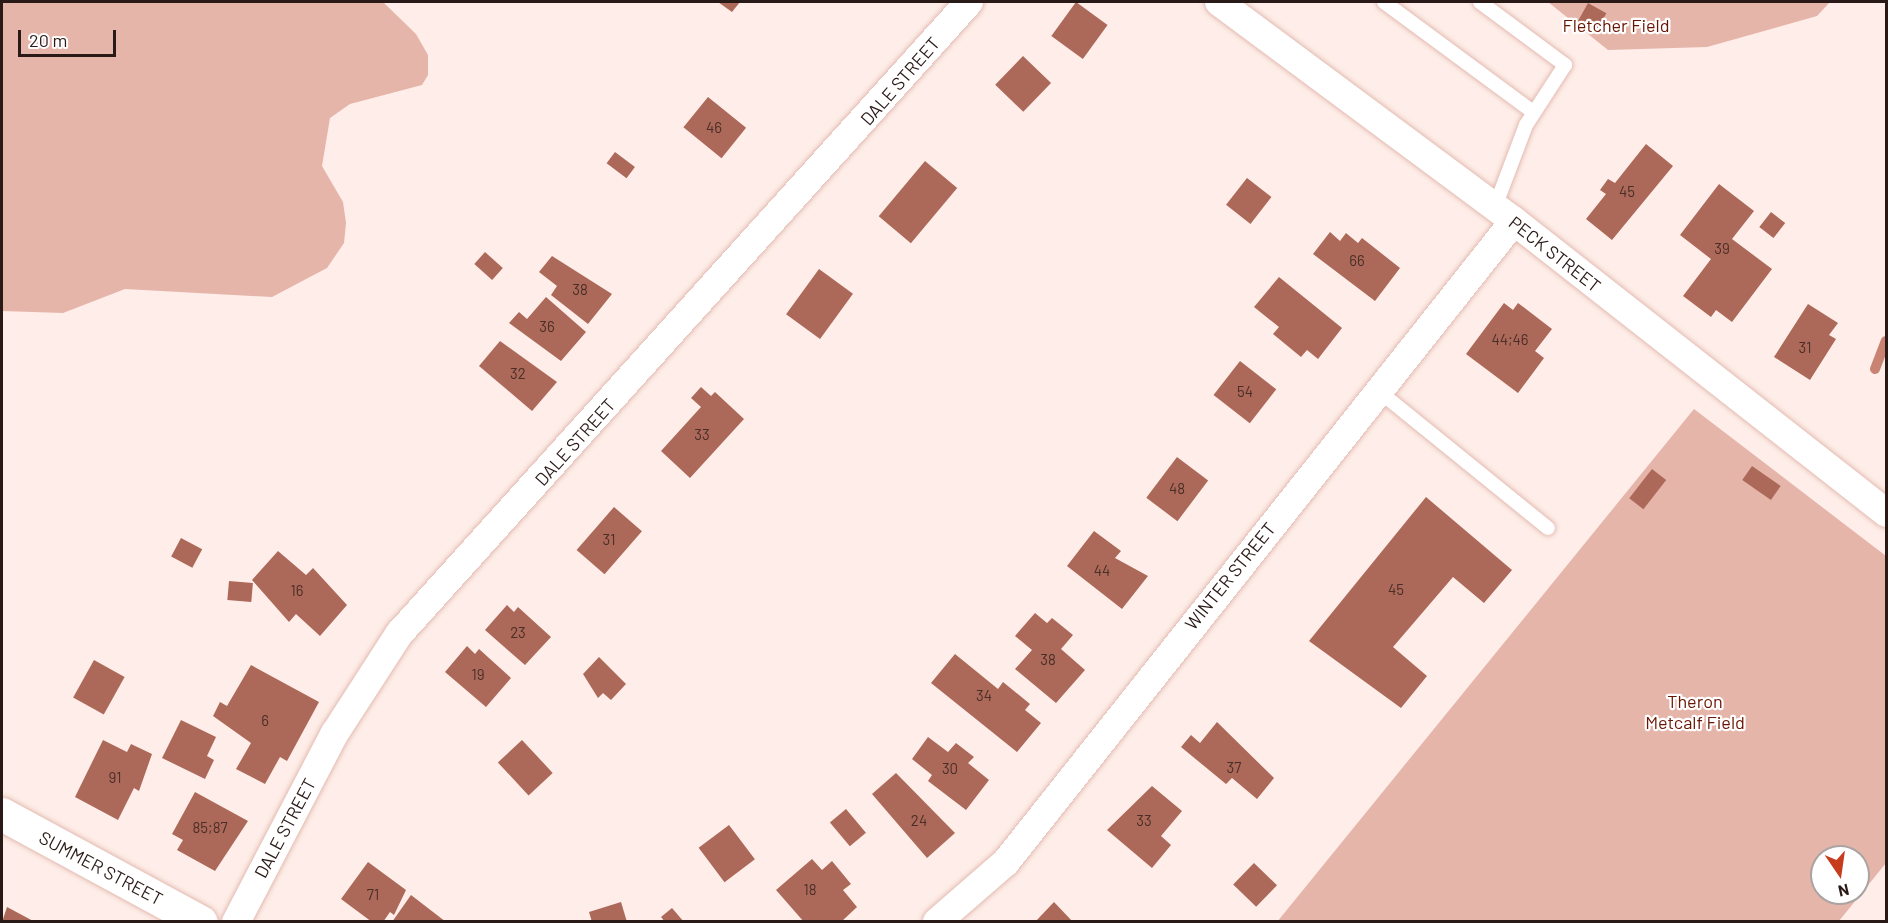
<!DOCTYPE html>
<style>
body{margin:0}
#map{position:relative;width:1888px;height:923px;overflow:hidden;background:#feede8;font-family:Barlow,sans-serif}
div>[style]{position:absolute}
.green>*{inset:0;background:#e6b5aa}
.stream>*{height:10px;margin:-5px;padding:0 5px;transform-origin:5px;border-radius:5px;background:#c98372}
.building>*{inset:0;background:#ac6959;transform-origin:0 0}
.roads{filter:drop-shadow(0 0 2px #e3bbb1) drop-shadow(0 0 2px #e3bbb1)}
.lane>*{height:14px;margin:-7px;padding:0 7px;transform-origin:7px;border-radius:7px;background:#fff}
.street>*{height:28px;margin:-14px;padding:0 14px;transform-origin:14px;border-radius:14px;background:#fff}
.secondary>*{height:33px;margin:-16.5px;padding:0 16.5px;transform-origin:16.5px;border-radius:16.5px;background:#fff}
span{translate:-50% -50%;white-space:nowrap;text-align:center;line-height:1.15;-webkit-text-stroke:4.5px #fff;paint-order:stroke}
.number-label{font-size:15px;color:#4a2e28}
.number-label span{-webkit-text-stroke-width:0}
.park-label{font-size:18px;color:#691502}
.street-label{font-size:18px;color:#291a17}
.frame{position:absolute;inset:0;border:3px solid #291a17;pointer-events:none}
.north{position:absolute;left:1810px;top:845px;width:60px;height:60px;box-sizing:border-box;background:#fff;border:2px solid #a9a3a2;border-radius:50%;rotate:167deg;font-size:16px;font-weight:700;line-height:24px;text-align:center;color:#291a17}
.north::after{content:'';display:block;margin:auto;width:21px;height:27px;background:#c63c1d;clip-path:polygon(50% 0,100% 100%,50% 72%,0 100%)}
.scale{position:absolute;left:18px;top:30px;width:98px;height:27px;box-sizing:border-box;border:3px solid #291a17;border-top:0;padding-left:8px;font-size:18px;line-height:21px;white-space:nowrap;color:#291a17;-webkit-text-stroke:4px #fff;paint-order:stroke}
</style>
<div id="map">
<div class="green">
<div style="clip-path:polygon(2px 2px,383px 2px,416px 34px,428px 55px,428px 75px,422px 85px,350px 104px,330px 118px,322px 166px,343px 202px,346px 223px,344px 243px,327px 268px,272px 297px,125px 289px,63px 313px,2px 311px)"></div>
<div style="clip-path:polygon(1548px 2px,1830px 2px,1817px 16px,1707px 47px,1608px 50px)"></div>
<div style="clip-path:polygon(evenodd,1694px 409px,1886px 556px,1886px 863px,1839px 921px,1277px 922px,1694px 409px,1822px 857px,1858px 857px,1858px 893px,1822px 893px,1822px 857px)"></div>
</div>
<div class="stream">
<div style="left:1875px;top:369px;width:30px;rotate:-69deg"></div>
</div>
<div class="building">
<div style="clip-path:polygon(718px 2px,740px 2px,732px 12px)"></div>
<div style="left:1076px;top:2px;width:39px;height:42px;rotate:36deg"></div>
<div style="left:1588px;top:3px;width:21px;height:22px;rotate:29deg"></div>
<div style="left:1023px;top:56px;width:39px;height:40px;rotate:44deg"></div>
<div style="left:708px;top:97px;width:49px;height:39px;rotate:39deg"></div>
<div style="clip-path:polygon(1646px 144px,1673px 166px,1612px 240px,1586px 219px,1606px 194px,1600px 190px,1608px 179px,1615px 183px)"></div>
<div style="left:615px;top:152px;width:25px;height:14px;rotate:37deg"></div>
<div style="left:925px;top:161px;width:42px;height:72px;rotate:40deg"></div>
<div style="left:1247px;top:178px;width:31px;height:34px;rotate:38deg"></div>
<div style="clip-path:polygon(1719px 184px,1754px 211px,1732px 239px,1772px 269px,1732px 322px,1716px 310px,1711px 317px,1683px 296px,1711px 259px,1680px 235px)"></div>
<div style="left:1771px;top:212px;width:18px;height:19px;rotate:38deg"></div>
<div style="clip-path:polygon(1330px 232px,1340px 241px,1346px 233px,1358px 243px,1362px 238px,1400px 268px,1375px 301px,1313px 254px)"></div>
<div style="left:485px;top:252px;width:24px;height:16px;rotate:42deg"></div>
<div style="clip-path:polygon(552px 256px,612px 294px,588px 324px,551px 295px,557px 286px,539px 272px)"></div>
<div style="left:819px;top:269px;width:42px;height:56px;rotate:36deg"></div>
<div style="clip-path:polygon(1279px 277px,1342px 328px,1318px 359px,1307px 350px,1301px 357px,1273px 334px,1279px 327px,1254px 307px)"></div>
<div style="clip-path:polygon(546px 297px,586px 332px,561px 361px,509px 323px,519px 312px,527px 319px)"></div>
<div style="clip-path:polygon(1504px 303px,1513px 310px,1518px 303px,1552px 329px,1535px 351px,1544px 358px,1518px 393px,1466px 354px)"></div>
<div style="clip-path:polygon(1808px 304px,1838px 323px,1829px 335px,1836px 339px,1810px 380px,1774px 357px)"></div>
<div style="clip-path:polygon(500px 341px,557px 382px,532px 411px,479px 366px)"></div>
<div style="left:1240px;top:361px;width:46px;height:43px;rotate:38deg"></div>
<div style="clip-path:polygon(701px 387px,711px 396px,715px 392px,744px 419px,690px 478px,661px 451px,701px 407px,691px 398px)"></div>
<div style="left:1177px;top:457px;width:39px;height:51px;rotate:37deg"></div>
<div style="left:1752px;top:466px;width:35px;height:17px;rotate:35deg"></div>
<div style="left:1652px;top:469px;width:18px;height:37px;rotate:38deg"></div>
<div style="clip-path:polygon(1426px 497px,1512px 570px,1484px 603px,1453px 577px,1393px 647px,1427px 676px,1401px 708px,1309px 641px)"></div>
<div style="left:614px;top:507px;width:37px;height:57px;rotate:41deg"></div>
<div style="clip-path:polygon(1094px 531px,1121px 551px,1115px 558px,1148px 576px,1122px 609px,1067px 566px)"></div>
<div style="left:181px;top:538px;width:24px;height:21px;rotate:28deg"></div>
<div style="clip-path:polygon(278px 551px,306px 575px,313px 568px,347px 605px,320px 636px,296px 614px,289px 622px,252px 580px)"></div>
<div style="left:229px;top:581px;width:24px;height:19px;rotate:5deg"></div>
<div style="clip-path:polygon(507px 605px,514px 612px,518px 607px,551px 637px,525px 665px,485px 630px)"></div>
<div style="clip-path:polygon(1035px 613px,1047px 623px,1052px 618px,1073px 635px,1061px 649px,1085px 670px,1056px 703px,1015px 669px,1032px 650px,1015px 636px)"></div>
<div style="clip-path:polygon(467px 646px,475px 654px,479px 649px,511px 678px,486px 707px,445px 672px)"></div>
<div style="clip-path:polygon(955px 654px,998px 689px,1003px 682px,1030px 704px,1025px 710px,1041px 723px,1017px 752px,931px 683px)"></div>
<div style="clip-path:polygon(599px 657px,626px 684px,611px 700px,603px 693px,598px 698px,583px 674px)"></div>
<div style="left:94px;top:660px;width:35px;height:43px;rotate:29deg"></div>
<div style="clip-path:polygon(251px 665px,319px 702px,287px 761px,280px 757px,265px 784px,236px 769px,251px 743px,213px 716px,220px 702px,227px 706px)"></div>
<div style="clip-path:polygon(181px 720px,216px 737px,207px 756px,214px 760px,205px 779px,162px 758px)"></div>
<div style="clip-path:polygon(1217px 722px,1274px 778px,1257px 799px,1232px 778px,1226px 784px,1181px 747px,1191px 735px,1200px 743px)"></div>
<div style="clip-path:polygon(928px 737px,948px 752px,956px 743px,974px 757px,968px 763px,989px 780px,966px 810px,928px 781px,932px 775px,912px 759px)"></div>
<div style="clip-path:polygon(103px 740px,127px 752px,131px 744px,152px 754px,139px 791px,134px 788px,118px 820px,75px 797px)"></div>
<div style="left:522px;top:740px;width:45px;height:33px;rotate:47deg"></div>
<div style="clip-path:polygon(896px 773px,955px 833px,927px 858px,872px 794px)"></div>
<div style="clip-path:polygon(1152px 786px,1182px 811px,1161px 836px,1171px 845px,1152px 868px,1107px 830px)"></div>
<div style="clip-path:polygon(195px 792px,248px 821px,215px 871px,177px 850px,183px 840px,172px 834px)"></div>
<div style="left:846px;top:809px;width:31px;height:21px;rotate:50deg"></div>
<div style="left:729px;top:825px;width:43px;height:38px;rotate:53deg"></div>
<div style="clip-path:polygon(812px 859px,822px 870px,832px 861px,851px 884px,843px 890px,857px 907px,841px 922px,804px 922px,776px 890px)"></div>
<div style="clip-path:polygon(368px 862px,406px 890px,394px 915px,390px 912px,383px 922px,372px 922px,341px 899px)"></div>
<div style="left:1254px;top:863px;width:32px;height:30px;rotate:44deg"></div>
<div style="clip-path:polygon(411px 895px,446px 922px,392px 922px)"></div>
<div style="clip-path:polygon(621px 902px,627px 922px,592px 922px,589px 912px)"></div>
<div style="clip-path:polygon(1054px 902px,1073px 922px,1035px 922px)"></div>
<div style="clip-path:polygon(7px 907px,35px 922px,2px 922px)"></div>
<div style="clip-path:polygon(672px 908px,684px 922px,665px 922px,661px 917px)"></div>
</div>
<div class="roads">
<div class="lane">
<div style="left:1384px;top:2px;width:185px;rotate:36.4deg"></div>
<div style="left:1480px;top:2px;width:106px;rotate:36.5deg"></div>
<div style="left:1565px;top:65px;width:72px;rotate:123deg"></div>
<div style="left:1526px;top:125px;width:88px;rotate:110.7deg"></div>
<div style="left:1380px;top:392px;width:216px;rotate:39deg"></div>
</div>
<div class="street">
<div style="left:1219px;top:2px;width:367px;rotate:36.6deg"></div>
<div style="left:1514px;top:221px;width:473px;rotate:38.1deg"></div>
<div style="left:236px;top:922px;width:213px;rotate:-62.4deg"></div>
<div style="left:335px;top:733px;width:118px;rotate:-57.1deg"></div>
<div style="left:399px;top:634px;width:851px;rotate:-47.95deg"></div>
<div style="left:937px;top:922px;width:91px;rotate:-41deg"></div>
<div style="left:1006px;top:862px;width:818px;rotate:-51.6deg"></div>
</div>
<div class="secondary">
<div style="left:2px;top:814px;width:226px;rotate:28.5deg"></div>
</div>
</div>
<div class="number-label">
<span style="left:714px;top:128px">46</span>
<span style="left:1627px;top:192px">45</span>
<span style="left:1722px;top:249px">39</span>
<span style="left:1357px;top:261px">66</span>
<span style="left:580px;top:290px">38</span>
<span style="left:547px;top:327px">36</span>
<span style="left:1510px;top:340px">44;46</span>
<span style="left:1805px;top:348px">31</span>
<span style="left:518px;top:374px">32</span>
<span style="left:1245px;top:392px">54</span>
<span style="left:702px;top:435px">33</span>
<span style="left:1177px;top:489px">48</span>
<span style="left:609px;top:540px">31</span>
<span style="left:1102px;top:571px">44</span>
<span style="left:1396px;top:590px">45</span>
<span style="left:297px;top:591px">16</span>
<span style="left:518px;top:633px">23</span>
<span style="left:1048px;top:660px">38</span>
<span style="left:478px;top:675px">19</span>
<span style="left:984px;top:696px">34</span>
<span style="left:265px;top:721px">6</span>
<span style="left:1234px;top:768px">37</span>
<span style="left:950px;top:769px">30</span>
<span style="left:115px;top:778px">91</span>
<span style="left:919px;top:821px">24</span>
<span style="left:1144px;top:821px">33</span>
<span style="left:210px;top:828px">85;87</span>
<span style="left:810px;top:890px">18</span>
<span style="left:373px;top:895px">71</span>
</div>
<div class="park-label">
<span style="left:1616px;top:25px">Fletcher Field</span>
<span style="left:1695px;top:712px">Theron<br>Metcalf Field</span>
</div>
<div class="street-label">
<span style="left:900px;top:81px;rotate:-49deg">DALE STREET</span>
<span style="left:1555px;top:254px;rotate:38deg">PECK STREET</span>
<span style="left:575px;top:442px;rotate:-48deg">DALE STREET</span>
<span style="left:1230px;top:576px;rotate:-51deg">WINTER STREET</span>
<span style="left:285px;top:828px;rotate:-62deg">DALE STREET</span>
<span style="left:101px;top:868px;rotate:28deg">SUMMER STREET</span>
</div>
<div class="frame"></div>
<div class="north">N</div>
<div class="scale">20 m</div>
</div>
